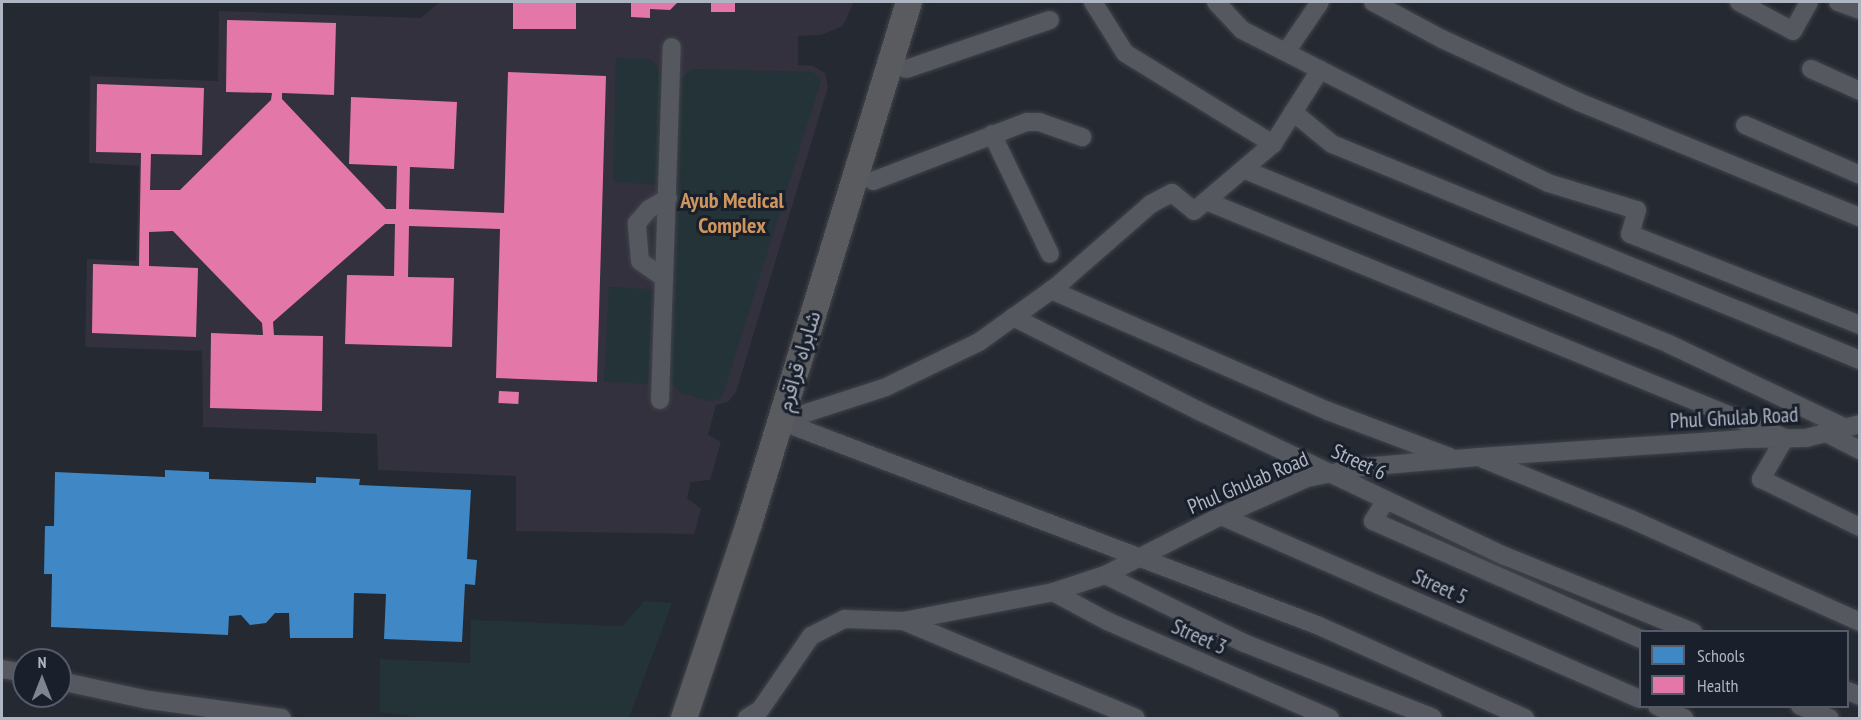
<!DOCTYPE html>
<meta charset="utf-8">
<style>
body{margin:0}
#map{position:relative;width:1861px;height:720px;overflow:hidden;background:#252931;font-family:"PT Sans Narrow","Noto Sans Arabic",sans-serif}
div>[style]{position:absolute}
.medical>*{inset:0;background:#32313d}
.green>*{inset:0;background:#233337;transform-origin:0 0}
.schools>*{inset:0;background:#3f88c5}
.health>*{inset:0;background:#e377a8;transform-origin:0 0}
.roads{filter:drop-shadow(0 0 2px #41444a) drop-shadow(0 0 2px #41444a)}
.minor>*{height:18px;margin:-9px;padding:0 9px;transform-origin:9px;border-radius:9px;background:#55585f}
.highway>*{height:26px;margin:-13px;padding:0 13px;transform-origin:13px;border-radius:13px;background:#595b5f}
span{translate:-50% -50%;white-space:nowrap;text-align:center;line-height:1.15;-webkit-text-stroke:6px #191f2b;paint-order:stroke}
.street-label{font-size:21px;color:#aeb5c3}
.neighbourhood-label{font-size:22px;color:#ce965e;font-weight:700}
.frame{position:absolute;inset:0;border:3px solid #aeb5c3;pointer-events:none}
.legend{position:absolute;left:1639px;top:630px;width:210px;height:78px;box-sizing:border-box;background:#191f2b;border:2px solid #555b68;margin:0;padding:8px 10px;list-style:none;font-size:18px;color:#aeb5c3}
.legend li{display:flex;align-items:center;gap:12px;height:30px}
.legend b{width:30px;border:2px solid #555b68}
.north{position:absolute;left:12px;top:648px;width:60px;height:60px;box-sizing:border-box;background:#191f2b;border:2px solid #555b68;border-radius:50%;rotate:0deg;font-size:16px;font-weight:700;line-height:24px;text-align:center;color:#aeb5c3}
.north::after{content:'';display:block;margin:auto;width:21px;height:27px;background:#7e8490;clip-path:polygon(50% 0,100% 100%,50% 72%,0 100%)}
</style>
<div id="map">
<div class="medical">
<div style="clip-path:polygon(439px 2px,854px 2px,843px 26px,821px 35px,798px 36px,798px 65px,813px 66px,825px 73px,828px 87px,736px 392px,728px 402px,716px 405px,708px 435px,721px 442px,710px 480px,691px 482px,687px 498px,701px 509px,694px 534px,516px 531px,516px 476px,378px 470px,377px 434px,203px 427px,202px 351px,85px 347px,87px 259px,136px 261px,139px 166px,89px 163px,90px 76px,218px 81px,219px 11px,421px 18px)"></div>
</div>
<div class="green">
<div style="clip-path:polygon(616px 58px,650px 59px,663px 74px,658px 185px,613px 182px)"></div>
<div style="clip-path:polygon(692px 69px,813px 72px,821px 80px,722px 398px,709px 401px,681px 393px,669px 381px,681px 80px)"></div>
<div style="left:609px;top:287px;width:44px;height:95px;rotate:3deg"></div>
<div style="clip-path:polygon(644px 601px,672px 603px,629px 718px,424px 718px,380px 712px,380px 659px,470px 663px,471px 620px,622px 626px)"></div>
</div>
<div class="schools">
<div style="clip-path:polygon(165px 470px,209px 472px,209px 479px,316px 483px,316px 477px,360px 479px,359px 485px,471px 490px,467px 559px,477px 560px,475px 585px,465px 584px,462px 642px,384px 639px,386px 594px,354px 593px,353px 638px,290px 638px,289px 613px,275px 613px,266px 623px,250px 625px,241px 615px,229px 616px,228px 635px,51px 627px,52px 574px,44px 574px,45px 526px,54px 526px,55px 472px,165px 477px)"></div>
</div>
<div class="health">
<div style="left:513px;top:2px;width:63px;height:27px"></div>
<div style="clip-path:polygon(631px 2px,678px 2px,670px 10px,650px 9px,650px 18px,631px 17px)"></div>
<div style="left:711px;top:2px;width:24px;height:10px"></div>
<div style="clip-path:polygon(227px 20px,336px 23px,334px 95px,282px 93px,282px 99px,386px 209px,396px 209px,397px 166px,349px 164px,351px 97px,457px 102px,454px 169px,410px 167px,409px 209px,504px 213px,508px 72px,606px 76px,597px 382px,496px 378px,500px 229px,409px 226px,408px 277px,454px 278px,452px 347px,345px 344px,347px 275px,394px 276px,395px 224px,385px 224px,273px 322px,274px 335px,323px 336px,322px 411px,210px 408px,211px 333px,263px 335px,262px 323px,173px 231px,149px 232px,149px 266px,198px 268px,196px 337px,92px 333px,93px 264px,139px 266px,141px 153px,96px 152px,97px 84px,204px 88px,202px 155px,151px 154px,150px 190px,180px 190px,271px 100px,272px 93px,226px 92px)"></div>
<div style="left:499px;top:391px;width:20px;height:12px;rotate:3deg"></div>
</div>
<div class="roads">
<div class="minor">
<div style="left:1093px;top:2px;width:60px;rotate:57.9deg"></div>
<div style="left:1125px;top:53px;width:174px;rotate:31.6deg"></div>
<div style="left:1216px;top:2px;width:38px;rotate:47deg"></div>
<div style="left:1242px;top:30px;width:196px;rotate:27deg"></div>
<div style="left:1417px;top:119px;width:146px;rotate:26deg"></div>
<div style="left:1548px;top:183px;width:93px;rotate:16.9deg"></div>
<div style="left:1637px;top:210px;width:25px;rotate:106deg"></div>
<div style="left:1630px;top:234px;width:247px;rotate:21.6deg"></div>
<div style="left:1373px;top:2px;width:78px;rotate:28.2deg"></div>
<div style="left:1442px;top:39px;width:151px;rotate:24.7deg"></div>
<div style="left:1579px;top:102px;width:304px;rotate:22.3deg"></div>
<div style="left:1739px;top:2px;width:61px;rotate:28.2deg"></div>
<div style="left:1793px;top:31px;width:33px;rotate:-61deg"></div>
<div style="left:1838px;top:2px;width:23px;rotate:20deg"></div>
<div style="left:1286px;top:52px;width:60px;rotate:-55.8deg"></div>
<div style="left:906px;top:69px;width:152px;rotate:-18.8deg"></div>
<div style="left:1811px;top:69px;width:54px;rotate:24.2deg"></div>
<div style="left:1293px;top:112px;width:50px;rotate:39.4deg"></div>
<div style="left:1332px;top:144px;width:570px;rotate:22.25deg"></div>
<div style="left:1745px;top:125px;width:125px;rotate:23.5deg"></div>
<div style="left:992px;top:134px;width:133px;rotate:64.2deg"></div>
<div style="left:1245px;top:170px;width:458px;rotate:22.3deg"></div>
<div style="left:1669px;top:344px;width:196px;rotate:25.4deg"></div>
<div style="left:873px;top:181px;width:165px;rotate:-21deg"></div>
<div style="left:1027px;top:122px;width:12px"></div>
<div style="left:1039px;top:122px;width:46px;rotate:19.2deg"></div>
<div style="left:1206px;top:201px;width:626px;rotate:22.26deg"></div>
<div style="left:1785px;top:438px;width:48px;rotate:120.3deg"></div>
<div style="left:1761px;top:479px;width:110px;rotate:25.9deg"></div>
<div style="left:664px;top:278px;width:29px;rotate:-145deg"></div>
<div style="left:640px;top:261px;width:38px;rotate:-95deg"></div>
<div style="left:637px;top:223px;width:18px;rotate:-49deg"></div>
<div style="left:649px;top:209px;width:22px;rotate:-30deg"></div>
<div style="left:1051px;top:290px;width:302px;rotate:23.6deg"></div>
<div style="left:1328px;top:411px;width:130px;rotate:20.7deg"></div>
<div style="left:1013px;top:317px;width:206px;rotate:26.8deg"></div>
<div style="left:1197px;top:410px;width:341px;rotate:25.4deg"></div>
<div style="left:1505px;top:556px;width:203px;rotate:22deg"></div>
<div style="left:660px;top:400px;width:353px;rotate:-88.1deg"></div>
<div style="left:800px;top:415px;width:90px;rotate:-18deg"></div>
<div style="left:886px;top:387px;width:103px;rotate:-25.8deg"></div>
<div style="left:979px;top:342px;width:96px;rotate:-35.7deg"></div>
<div style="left:1057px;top:286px;width:125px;rotate:-41.1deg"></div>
<div style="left:1151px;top:204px;width:24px;rotate:-28deg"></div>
<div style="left:1172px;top:193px;width:28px;rotate:39deg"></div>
<div style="left:1194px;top:211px;width:104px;rotate:-40.3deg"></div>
<div style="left:1273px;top:144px;width:88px;rotate:-57.6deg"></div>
<div style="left:796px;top:427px;width:557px;rotate:20.81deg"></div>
<div style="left:1317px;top:625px;width:228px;rotate:24.1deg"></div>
<div style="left:1826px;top:433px;width:38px;rotate:27deg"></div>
<div style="left:1483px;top:459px;width:162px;rotate:22.1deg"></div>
<div style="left:1633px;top:520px;width:249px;rotate:24.2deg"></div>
<div style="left:1386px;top:500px;width:25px;rotate:122deg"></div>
<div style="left:1373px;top:521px;width:292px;rotate:23.8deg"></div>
<div style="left:1221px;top:516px;width:457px;rotate:23.6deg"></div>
<div style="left:1105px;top:575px;width:155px;rotate:26.1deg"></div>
<div style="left:1244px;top:643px;width:203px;rotate:21.6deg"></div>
<div style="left:1053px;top:592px;width:61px;rotate:28.2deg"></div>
<div style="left:1107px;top:621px;width:243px;rotate:23.5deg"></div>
<div style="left:903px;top:621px;width:252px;rotate:22.6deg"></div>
<div style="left:2px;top:669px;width:22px;rotate:10deg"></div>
<div style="left:60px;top:681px;width:91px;rotate:12.1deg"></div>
<div style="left:149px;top:700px;width:134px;rotate:7.7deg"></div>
<div style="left:1848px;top:691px;width:13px;rotate:23deg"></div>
<div style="left:1657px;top:706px;width:30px;rotate:24deg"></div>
<div style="left:1800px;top:706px;width:32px;rotate:22deg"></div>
<div style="left:747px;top:718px;width:15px;rotate:-32deg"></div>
<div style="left:760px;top:710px;width:90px;rotate:-55.4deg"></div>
<div style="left:811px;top:636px;width:38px;rotate:-27deg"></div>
<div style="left:845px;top:619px;width:58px;rotate:2deg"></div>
<div style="left:903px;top:621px;width:153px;rotate:-10.9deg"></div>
<div style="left:1053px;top:592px;width:55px;rotate:-18.1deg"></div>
<div style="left:1105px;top:575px;width:130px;rotate:-27deg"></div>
<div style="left:1221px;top:516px;width:94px;rotate:-23.8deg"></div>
<div style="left:1307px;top:478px;width:56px;rotate:-11.3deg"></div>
<div style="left:1362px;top:467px;width:117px;rotate:-4.9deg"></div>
<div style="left:1479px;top:457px;width:266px;rotate:-3.9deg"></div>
<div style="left:1744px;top:439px;width:62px;rotate:-0.9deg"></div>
<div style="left:1806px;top:438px;width:56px;rotate:-14.5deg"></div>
</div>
<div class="highway">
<div style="left:684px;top:718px;width:205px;rotate:-71.5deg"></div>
<div style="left:749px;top:524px;width:546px;rotate:-72.96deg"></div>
</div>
</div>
<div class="street-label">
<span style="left:799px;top:361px;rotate:-73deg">شاہراہ قراقرم</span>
<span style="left:1734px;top:418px;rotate:-3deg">Phul Ghulab Road</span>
<span style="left:1359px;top:462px;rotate:25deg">Street 6</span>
<span style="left:1248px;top:483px;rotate:-23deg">Phul Ghulab Road</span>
<span style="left:1440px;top:587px;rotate:24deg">Street 5</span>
<span style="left:1199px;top:637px;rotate:24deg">Street 3</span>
</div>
<div class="neighbourhood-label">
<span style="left:732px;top:213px">Ayub Medical<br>Complex</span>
</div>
<div class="frame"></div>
<ul class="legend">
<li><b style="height:16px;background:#3f88c5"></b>Schools</li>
<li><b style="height:16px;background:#e377a8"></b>Health</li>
</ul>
<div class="north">N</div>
</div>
